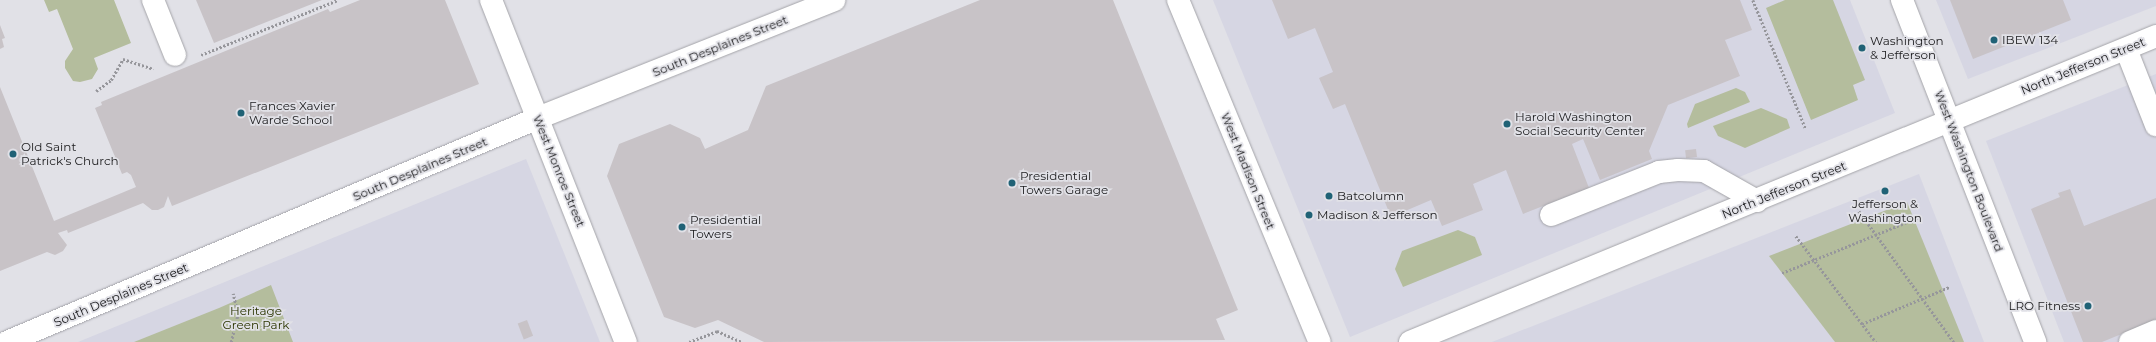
<!DOCTYPE html>
<style>
body{margin:0}
#map{position:relative;width:2156px;height:342px;overflow:hidden;background:#e1e1e7;font-family:Montserrat,sans-serif}
div>[style]{position:absolute}
.built>*{inset:0;background:#d6d6e3}
.green>*{inset:0;background:#b4bd9d}
.building>*{inset:0;background:#c8c3c7;transform-origin:0 0}
.path>*{height:2.5px;margin-top:-1.25px;transform-origin:0;background:repeating-linear-gradient(90deg,#96969b 0 2px,transparent 0 4px)}
.roads{filter:drop-shadow(0 0 1px #a4a4a9) drop-shadow(0 0 1px #a4a4a9)}
.minor>*{height:22px;margin:-11px;padding:0 11px;transform-origin:11px;border-radius:11px;background:#fff}
.major>*{height:22px;margin:-11px;padding:0 11px;transform-origin:11px;border-radius:11px;background:#fff}
.dots>*{width:11px;height:11px;translate:-50% -50%;box-sizing:border-box;border:2px solid #e1e1e7;border-radius:50%}
span{translate:-50% -50%;white-space:nowrap;text-align:center;line-height:1.15;-webkit-text-stroke:3.5px #e1e1e7;paint-order:stroke}
.poi-label{font-size:12px;color:#1b1b1d}
.left{translate:0 -50%;text-align:left}
.right{translate:-100% -50%;text-align:right}
.street-label{font-size:12px;color:#1b1b1d}
.park-label{font-size:12px;color:#2b3500}
</style>
<div id="map">
<div class="built">
<div style="clip-path:polygon(1213px 0,1850px 0,1895px 113px,1350px 337px)"></div>
<div style="clip-path:polygon(1936px 0,2156px 0,2156px 6px,1968px 79px)"></div>
<div style="clip-path:polygon(2156px 74px,2156px 342px,2064px 342px,1986px 141px)"></div>
<div style="clip-path:polygon(526px 159px,600px 342px,78px 342px)"></div>
<div style="clip-path:polygon(1919px 174px,1984px 342px,1492px 342px)"></div>
</div>
<div class="green">
<div style="clip-path:polygon(44px 0,114px 0,131px 43px,94px 58px,98px 69px,92px 79px,80px 82px,73px 81px,65px 68px,65px 61px,73px 49px,57px 9px,49px 12px)"></div>
<div style="clip-path:polygon(1785px 0,1833px 0,1865px 80px,1853px 85px,1858px 100px,1811px 120px,1766px 8px)"></div>
<div style="clip-path:polygon(1736px 88px,1745px 92px,1750px 102px,1688px 128px,1687px 124px,1695px 104px)"></div>
<div style="clip-path:polygon(1761px 108px,1787px 119px,1790px 128px,1745px 148px,1718px 136px,1713px 126px)"></div>
<div style="clip-path:polygon(1907px 202px,1964px 342px,1835px 342px,1769px 256px)"></div>
<div style="clip-path:polygon(1458px 230px,1475px 237px,1482px 255px,1403px 287px,1395px 269px,1402px 251px)"></div>
<div style="clip-path:polygon(271px 285px,293px 342px,134px 342px,219px 308px)"></div>
</div>
<div class="building">
<div style="clip-path:polygon(196px 0,322px 0,214px 43px)"></div>
<div style="clip-path:polygon(360px 0,445px 0,479px 84px,172px 206px,168px 196px,164px 207px,158px 210px,152px 210px,143px 203px,68px 233px,67px 230px,58px 233px,67px 245px,63px 251px,55px 255px,47px 252px,0 271px,0 87px,54px 221px,136px 187px,131px 175px,127px 172px,122px 174px,95px 108px,102px 105px,101px 102px,328px 9px,330px 12px)"></div>
<div style="clip-path:polygon(980px 0,1113px 0,1238px 310px,1216px 319px,1225px 340px,764px 342px,718px 320px,695px 328px,664px 317px,607px 176px,619px 144px,670px 124px,700px 138px,705px 149px,748px 130px,766px 86px)"></div>
<div style="clip-path:polygon(1272px 0,1740px 0,1752px 30px,1725px 40px,1740px 76px,1668px 105px,1649px 151px,1652px 159px,1600px 180px,1583px 139px,1572px 144px,1589px 188px,1523px 214px,1506px 170px,1473px 184px,1483px 210px,1442px 226px,1431px 200px,1391px 217px,1345px 104px,1333px 109px,1319px 78px,1333px 72px,1315px 28px,1288px 39px)"></div>
<div style="clip-path:polygon(1950px 0,2063px 0,2071px 20px,1973px 59px)"></div>
<div style="clip-path:polygon(0 25px,5px 38px,2px 39px,4px 47px,0 49px)"></div>
<div style="left:1696px;top:149px;width:8px;height:11px;rotate:83deg"></div>
<div style="clip-path:polygon(2070px 189px,2084px 226px,2156px 198px,2156px 320px,2102px 342px,2083px 342px,2031px 209px,2060px 197px,2058px 193px)"></div>
<div style="left:527px;top:320px;width:17px;height:10px;rotate:69deg"></div>
</div>
<div class="path">
<div style="left:1753px;top:0;width:139px;rotate:67.7deg"></div>
<div style="left:201px;top:55px;width:148px;rotate:-21.9deg"></div>
<div style="left:96px;top:91px;width:19px;rotate:-36deg"></div>
<div style="left:111px;top:80px;width:24px;rotate:-60deg"></div>
<div style="left:123px;top:59px;width:32px;rotate:18deg"></div>
<div style="left:1859px;top:211px;width:162px;rotate:54.1deg"></div>
<div style="left:1796px;top:236px;width:133px;rotate:53deg"></div>
<div style="left:1782px;top:273px;width:151px;rotate:-22.2deg"></div>
<div style="left:1862px;top:324px;width:95px;rotate:-23deg"></div>
<div style="left:231px;top:342px;width:29px;rotate:-76deg"></div>
<div style="left:238px;top:314px;width:21px;rotate:-104deg"></div>
<div style="left:689px;top:342px;width:30px;rotate:-21deg"></div>
<div style="left:717px;top:331px;width:27px;rotate:24deg"></div>
</div>
<div class="roads">
<div class="minor">
<div style="left:153px;top:0;width:59px;rotate:68.2deg"></div>
<div style="left:2126px;top:49px;width:82px;rotate:68.5deg"></div>
<div style="left:1551px;top:215px;width:116px;rotate:-21.7deg"></div>
<div style="left:1659px;top:172px;width:19px;rotate:-6deg"></div>
<div style="left:1678px;top:170px;width:26px;rotate:2deg"></div>
<div style="left:1704px;top:171px;width:61px;rotate:29.5deg"></div>
<div style="left:2130px;top:342px;width:28px;rotate:-23deg"></div>
</div>
<div class="major">
<div style="left:491px;top:0;width:368px;rotate:68.5deg"></div>
<div style="left:1178px;top:0;width:370px;rotate:67.5deg"></div>
<div style="left:1902px;top:0;width:367px;rotate:68.7deg"></div>
<div style="left:7px;top:342px;width:576px;rotate:-22.87deg"></div>
<div style="left:538px;top:118px;width:319px;rotate:-21.7deg"></div>
<div style="left:1410px;top:342px;width:806px;rotate:-22.3deg"></div>
</div>
</div>
<div class="dots">
<div style="left:1994px;top:40px;background:#206276"></div>
<div style="left:1862px;top:48px;background:#206276"></div>
<div style="left:241px;top:113px;background:#206276"></div>
<div style="left:1507px;top:124px;background:#206276"></div>
<div style="left:13px;top:154px;background:#206276"></div>
<div style="left:1012px;top:183px;background:#206276"></div>
<div style="left:1885px;top:191px;background:#206276"></div>
<div style="left:1329px;top:196px;background:#206276"></div>
<div style="left:1309px;top:215px;background:#206276"></div>
<div style="left:682px;top:227px;background:#206276"></div>
<div style="left:2088px;top:306px;background:#206276"></div>
</div>
<div class="poi-label">
<span class="left" style="left:2002px;top:40px">IBEW 134</span>
<span class="left" style="left:1870px;top:48px">Washington<br>&amp; Jefferson</span>
<span class="left" style="left:249px;top:113px">Frances Xavier<br>Warde School</span>
<span class="left" style="left:1515px;top:124px">Harold Washington<br>Social Security Center</span>
<span class="left" style="left:21px;top:154px">Old Saint<br>Patrick's Church</span>
<span class="left" style="left:1020px;top:183px">Presidential<br>Towers Garage</span>
<span class="left" style="left:1337px;top:196px">Batcolumn</span>
<span style="left:1885px;top:211px">Jefferson &amp;<br>Washington</span>
<span class="left" style="left:1317px;top:215px">Madison &amp; Jefferson</span>
<span class="left" style="left:690px;top:227px">Presidential<br>Towers</span>
<span class="right" style="left:2080px;top:306px">LRO Fitness</span>
</div>
<div class="street-label">
<span style="left:720px;top:46px;rotate:-22deg">South Desplaines Street</span>
<span style="left:2083px;top:66px;rotate:-22deg">North Jefferson Street</span>
<span style="left:420px;top:169px;rotate:-23deg">South Desplaines Street</span>
<span style="left:559px;top:171px;rotate:68deg">West Monroe Street</span>
<span style="left:1248px;top:171px;rotate:68deg">West Madison Street</span>
<span style="left:1969px;top:171px;rotate:69deg">West Washington Boulevard</span>
<span style="left:1784px;top:190px;rotate:-22deg">North Jefferson Street</span>
<span style="left:121px;top:295px;rotate:-23deg">South Desplaines Street</span>
</div>
<div class="park-label">
<span style="left:256px;top:318px">Heritage<br>Green Park</span>
</div>
</div>
